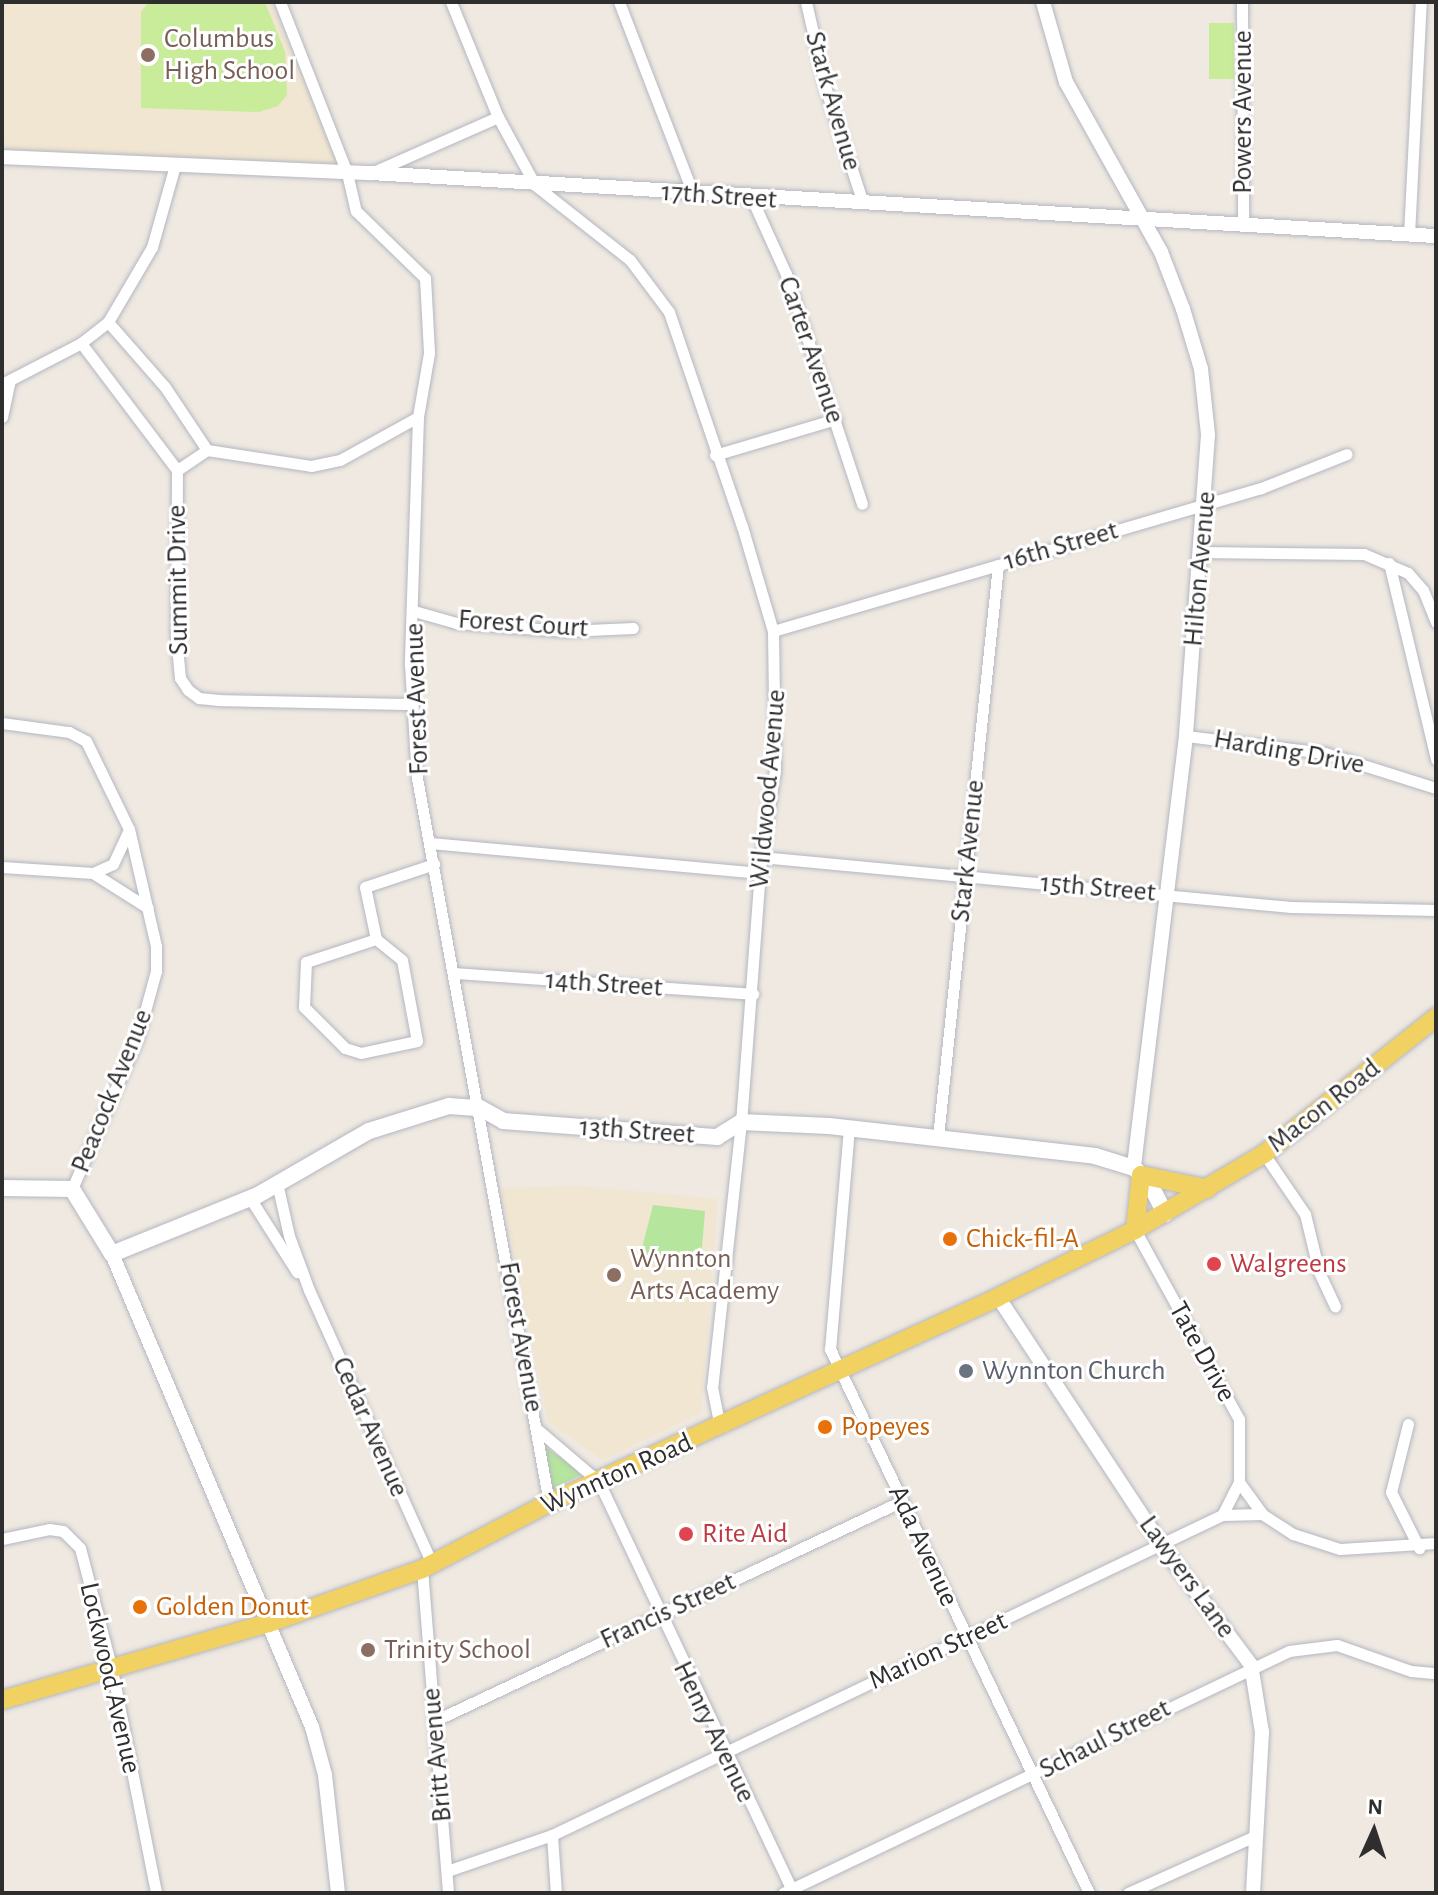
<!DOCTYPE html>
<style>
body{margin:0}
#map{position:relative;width:1438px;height:1895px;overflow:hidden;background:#efe9e1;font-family:"Alegreya Sans",sans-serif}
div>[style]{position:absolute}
.education>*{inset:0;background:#f0e6d1}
.green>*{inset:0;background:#b6e59e}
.pitch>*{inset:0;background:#c9ec9a;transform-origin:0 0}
.roads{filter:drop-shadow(0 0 2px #b4b7c1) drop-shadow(0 0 2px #b4b7c1)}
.minor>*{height:11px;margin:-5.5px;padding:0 5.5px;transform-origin:5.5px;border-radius:5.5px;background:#fff}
.tertiary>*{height:14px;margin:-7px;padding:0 7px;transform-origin:7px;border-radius:7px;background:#fff}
.secondary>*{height:16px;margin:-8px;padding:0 8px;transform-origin:8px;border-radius:8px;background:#fff}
.primary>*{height:18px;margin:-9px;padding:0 9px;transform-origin:9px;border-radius:9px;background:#f2d163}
.dots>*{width:22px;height:22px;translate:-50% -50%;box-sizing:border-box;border:4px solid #fff;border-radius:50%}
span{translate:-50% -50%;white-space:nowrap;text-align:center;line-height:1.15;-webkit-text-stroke:6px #fff;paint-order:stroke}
.education-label{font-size:28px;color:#785e54}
.left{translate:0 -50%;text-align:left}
.street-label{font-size:28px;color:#2e2e2e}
.food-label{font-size:28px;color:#c56008}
.health-label{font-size:28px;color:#be3a42}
.worship-label{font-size:28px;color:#5b616d}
.frame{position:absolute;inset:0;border:4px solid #2e2e2e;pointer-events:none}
.north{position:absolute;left:1334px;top:1791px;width:80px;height:80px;-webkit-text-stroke:6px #fff;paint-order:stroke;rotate:3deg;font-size:22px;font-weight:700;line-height:32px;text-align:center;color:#2e2e2e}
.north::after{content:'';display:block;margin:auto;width:28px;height:36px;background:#2e2e2e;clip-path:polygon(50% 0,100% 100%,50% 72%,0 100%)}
</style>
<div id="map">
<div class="education">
<div style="clip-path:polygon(2px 2px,271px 2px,340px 169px,2px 150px)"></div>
<div style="clip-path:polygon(580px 1186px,718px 1199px,701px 1413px,603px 1460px,548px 1422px,501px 1188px)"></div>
</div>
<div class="green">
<div style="clip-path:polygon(653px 1205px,705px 1211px,700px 1270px,639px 1260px)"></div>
<div style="clip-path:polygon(545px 1447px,570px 1464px,581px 1475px,550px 1490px)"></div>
</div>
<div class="pitch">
<div style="clip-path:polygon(149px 2px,265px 2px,285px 52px,287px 95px,278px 106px,259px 112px,141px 108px,141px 12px)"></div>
<div style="left:1209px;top:23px;width:25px;height:56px"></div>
</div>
<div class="roads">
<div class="minor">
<div style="left:280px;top:2px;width:184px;rotate:68.6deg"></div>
<div style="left:347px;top:173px;width:39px;rotate:77deg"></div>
<div style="left:356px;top:211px;width:96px;rotate:44.2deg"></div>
<div style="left:425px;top:278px;width:75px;rotate:86.9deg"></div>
<div style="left:429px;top:353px;width:65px;rotate:99.8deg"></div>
<div style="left:418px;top:417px;width:247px;rotate:91.9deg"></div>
<div style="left:410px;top:664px;width:114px;rotate:86.5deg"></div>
<div style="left:417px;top:778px;width:737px;rotate:79.68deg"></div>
<div style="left:451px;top:2px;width:124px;rotate:67.8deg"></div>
<div style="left:498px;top:117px;width:77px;rotate:61.4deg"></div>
<div style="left:535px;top:185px;width:121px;rotate:38.3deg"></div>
<div style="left:630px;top:260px;width:65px;rotate:53.1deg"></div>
<div style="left:669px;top:312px;width:226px;rotate:71.2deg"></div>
<div style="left:742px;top:526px;width:109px;rotate:73.6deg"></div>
<div style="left:773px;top:631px;width:139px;rotate:89.2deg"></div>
<div style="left:775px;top:770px;width:88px;rotate:99.1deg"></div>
<div style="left:761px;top:857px;width:266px;rotate:94.3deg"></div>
<div style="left:741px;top:1122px;width:267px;rotate:96.2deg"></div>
<div style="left:712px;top:1387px;width:41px;rotate:78.7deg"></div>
<div style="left:619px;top:2px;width:206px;rotate:68.9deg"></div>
<div style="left:806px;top:2px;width:90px;rotate:77.2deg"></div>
<div style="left:826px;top:90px;width:116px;rotate:71.9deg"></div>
<div style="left:1242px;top:2px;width:220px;rotate:89.7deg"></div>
<div style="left:371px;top:173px;width:139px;rotate:-23.8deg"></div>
<div style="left:752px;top:199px;width:82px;rotate:65.6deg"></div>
<div style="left:786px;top:274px;width:242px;rotate:71.7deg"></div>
<div style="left:1409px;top:235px;width:233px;rotate:-87.1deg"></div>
<div style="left:108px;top:322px;width:86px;rotate:48.8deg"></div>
<div style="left:165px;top:387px;width:76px;rotate:56.3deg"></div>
<div style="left:207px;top:450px;width:105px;rotate:8.7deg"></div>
<div style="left:311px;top:466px;width:30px;rotate:-12deg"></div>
<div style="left:340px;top:460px;width:89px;rotate:-28.9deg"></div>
<div style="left:81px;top:343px;width:159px;rotate:52.9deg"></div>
<div style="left:2px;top:384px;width:89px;rotate:-27.4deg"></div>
<div style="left:81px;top:343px;width:34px;rotate:-38deg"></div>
<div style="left:108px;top:322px;width:87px;rotate:-59.6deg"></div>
<div style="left:152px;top:247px;width:85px;rotate:-74.3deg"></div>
<div style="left:2px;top:417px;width:35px;rotate:-78deg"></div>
<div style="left:207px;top:450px;width:36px;rotate:146deg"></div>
<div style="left:177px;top:470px;width:165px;rotate:90.3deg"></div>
<div style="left:176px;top:635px;width:43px;rotate:84.7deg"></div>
<div style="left:180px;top:678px;width:14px;rotate:56deg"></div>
<div style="left:188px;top:690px;width:14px;rotate:36deg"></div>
<div style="left:199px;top:698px;width:20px;rotate:6deg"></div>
<div style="left:219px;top:700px;width:192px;rotate:1.2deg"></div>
<div style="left:715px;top:455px;width:126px;rotate:-16.6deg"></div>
<div style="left:1201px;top:552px;width:163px;rotate:0.7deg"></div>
<div style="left:1364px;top:554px;width:48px;rotate:23.4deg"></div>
<div style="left:1408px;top:573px;width:23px;rotate:49deg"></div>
<div style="left:1423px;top:590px;width:35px;rotate:68deg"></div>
<div style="left:1389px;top:563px;width:202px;rotate:76.5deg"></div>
<div style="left:414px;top:611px;width:44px;rotate:15.9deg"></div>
<div style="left:456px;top:623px;width:110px;rotate:4.2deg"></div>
<div style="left:566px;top:631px;width:67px;rotate:-2.6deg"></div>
<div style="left:773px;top:631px;width:509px;rotate:-16.33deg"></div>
<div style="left:1261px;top:488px;width:92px;rotate:-21.6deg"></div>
<div style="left:2px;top:723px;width:68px;rotate:7.7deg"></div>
<div style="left:69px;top:732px;width:19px;rotate:28deg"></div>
<div style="left:86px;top:741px;width:98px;rotate:64deg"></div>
<div style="left:129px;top:829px;width:120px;rotate:77deg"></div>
<div style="left:156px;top:946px;width:25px;rotate:90deg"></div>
<div style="left:156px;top:971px;width:68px;rotate:105.3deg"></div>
<div style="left:138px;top:1037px;width:166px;rotate:113.5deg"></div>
<div style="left:1186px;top:736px;width:140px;rotate:7deg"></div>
<div style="left:1325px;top:753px;width:116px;rotate:17.5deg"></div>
<div style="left:430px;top:843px;width:332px;rotate:5.2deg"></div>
<div style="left:761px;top:857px;width:532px;rotate:5.39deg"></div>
<div style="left:1291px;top:907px;width:145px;rotate:1.2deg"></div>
<div style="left:2px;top:867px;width:91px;rotate:3.8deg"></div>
<div style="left:93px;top:873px;width:65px;rotate:32.5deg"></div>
<div style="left:93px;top:873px;width:22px;rotate:-24deg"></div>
<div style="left:113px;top:864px;width:38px;rotate:-65deg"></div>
<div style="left:376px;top:939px;width:33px;rotate:39deg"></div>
<div style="left:402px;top:960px;width:82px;rotate:79.5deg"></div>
<div style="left:417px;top:1041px;width:57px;rotate:167.9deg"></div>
<div style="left:361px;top:1053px;width:17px;rotate:-163deg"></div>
<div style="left:345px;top:1048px;width:58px;rotate:-135deg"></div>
<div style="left:304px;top:1007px;width:45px;rotate:-87.5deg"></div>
<div style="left:306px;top:962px;width:74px;rotate:-18.2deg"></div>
<div style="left:376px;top:939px;width:53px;rotate:-101.9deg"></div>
<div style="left:365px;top:887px;width:73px;rotate:-18.4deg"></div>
<div style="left:455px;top:973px;width:299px;rotate:4deg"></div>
<div style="left:849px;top:1128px;width:222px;rotate:94.9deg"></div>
<div style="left:830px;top:1349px;width:603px;rotate:64.54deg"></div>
<div style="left:938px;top:1137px;width:575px;rotate:-84.01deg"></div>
<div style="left:1264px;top:1154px;width:73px;rotate:55.7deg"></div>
<div style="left:1305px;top:1214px;width:60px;rotate:76.4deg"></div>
<div style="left:1319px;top:1272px;width:38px;rotate:65deg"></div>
<div style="left:277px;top:1183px;width:54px;rotate:77.2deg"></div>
<div style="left:289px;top:1236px;width:58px;rotate:69.7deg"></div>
<div style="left:309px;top:1290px;width:300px;rotate:65.8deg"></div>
<div style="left:250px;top:1198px;width:88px;rotate:57.6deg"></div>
<div style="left:1135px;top:1230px;width:216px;rotate:61.2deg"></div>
<div style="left:1239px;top:1419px;width:63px;rotate:90deg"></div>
<div style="left:1239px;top:1482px;width:37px;rotate:117deg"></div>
<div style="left:1408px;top:1424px;width:70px;rotate:104deg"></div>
<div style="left:1391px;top:1492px;width:63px;rotate:63.4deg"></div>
<div style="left:538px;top:1430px;width:80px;rotate:40.4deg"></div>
<div style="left:599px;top:1482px;width:454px;rotate:64.7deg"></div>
<div style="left:1239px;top:1482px;width:39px;rotate:54deg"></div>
<div style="left:2px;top:1539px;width:48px;rotate:-12deg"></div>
<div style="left:49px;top:1529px;width:14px;rotate:8deg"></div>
<div style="left:63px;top:1531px;width:24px;rotate:45deg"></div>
<div style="left:80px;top:1548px;width:126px;rotate:75.3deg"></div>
<div style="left:112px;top:1670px;width:227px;rotate:78.8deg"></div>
<div style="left:422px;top:1569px;width:325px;rotate:85.4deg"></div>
<div style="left:434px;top:1721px;width:517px;rotate:-25.18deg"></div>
<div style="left:552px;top:1835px;width:58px;rotate:86.1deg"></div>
<div style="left:447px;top:1871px;width:111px;rotate:-18.9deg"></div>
<div style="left:552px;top:1835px;width:742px;rotate:-25.53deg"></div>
<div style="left:1222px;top:1515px;width:40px;rotate:-1.4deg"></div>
<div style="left:1262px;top:1514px;width:37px;rotate:33deg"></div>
<div style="left:1293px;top:1534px;width:49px;rotate:17.7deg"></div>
<div style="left:1340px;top:1549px;width:96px;rotate:-3.6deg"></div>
<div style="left:783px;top:1893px;width:561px;rotate:-25.56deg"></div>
<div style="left:1289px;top:1651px;width:48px;rotate:-7.1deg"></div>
<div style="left:1337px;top:1645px;width:78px;rotate:19.4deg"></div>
<div style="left:1411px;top:1671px;width:25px;rotate:5deg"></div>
<div style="left:1128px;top:1893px;width:141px;rotate:-24.2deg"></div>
</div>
<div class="tertiary">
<div style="left:1043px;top:2px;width:83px;rotate:74deg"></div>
<div style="left:1066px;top:82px;width:195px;rotate:60.8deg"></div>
<div style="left:1161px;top:252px;width:61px;rotate:68.9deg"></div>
<div style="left:1183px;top:309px;width:63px;rotate:73.3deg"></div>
<div style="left:1201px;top:369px;width:66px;rotate:83.9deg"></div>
<div style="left:1208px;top:435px;width:302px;rotate:94.2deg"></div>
<div style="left:1186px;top:736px;width:435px;rotate:96.9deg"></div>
<div style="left:2px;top:157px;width:369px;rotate:2.5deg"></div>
<div style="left:371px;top:173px;width:1067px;rotate:3.39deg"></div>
<div style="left:112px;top:1254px;width:514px;rotate:67.08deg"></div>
<div style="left:312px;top:1727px;width:50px;rotate:74.8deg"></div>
<div style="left:325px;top:1775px;width:119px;rotate:83.7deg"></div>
<div style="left:998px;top:1297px;width:298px;rotate:56.6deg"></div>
<div style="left:1162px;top:1546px;width:149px;rotate:53.2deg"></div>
<div style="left:1251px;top:1665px;width:68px;rotate:80.7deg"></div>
<div style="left:1262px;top:1732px;width:161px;rotate:93.2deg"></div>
</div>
<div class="secondary">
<div style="left:2px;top:1188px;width:70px;rotate:0.8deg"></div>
<div style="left:72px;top:1189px;width:76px;rotate:58.4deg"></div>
<div style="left:112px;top:1254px;width:157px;rotate:-22deg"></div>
<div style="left:258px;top:1195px;width:128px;rotate:-30deg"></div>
<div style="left:369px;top:1131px;width:84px;rotate:-17.4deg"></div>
<div style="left:449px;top:1106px;width:31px;rotate:4deg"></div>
<div style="left:480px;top:1108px;width:26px;rotate:29deg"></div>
<div style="left:503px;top:1121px;width:215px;rotate:4.3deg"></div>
<div style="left:717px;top:1137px;width:28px;rotate:-32deg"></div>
<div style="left:741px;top:1122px;width:88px;rotate:2.6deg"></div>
<div style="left:829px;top:1126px;width:268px;rotate:6.4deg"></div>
<div style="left:1095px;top:1156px;width:41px;rotate:17.1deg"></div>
<div style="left:1134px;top:1168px;width:21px;rotate:43deg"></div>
<div style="left:1149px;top:1182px;width:36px;rotate:63deg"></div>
</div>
<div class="primary">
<div style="left:1135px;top:1230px;width:55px;rotate:-83.8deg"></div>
<div style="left:1141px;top:1175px;width:68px;rotate:11.8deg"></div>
<div style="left:2px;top:1700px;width:278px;rotate:-16.1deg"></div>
<div style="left:269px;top:1623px;width:162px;rotate:-19.4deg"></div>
<div style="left:422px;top:1569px;width:143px;rotate:-27.5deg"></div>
<div style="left:549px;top:1503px;width:494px;rotate:-24.6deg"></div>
<div style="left:998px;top:1297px;width:153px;rotate:-26.1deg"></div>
<div style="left:1135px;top:1230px;width:150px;rotate:-30.5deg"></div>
<div style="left:1264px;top:1154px;width:220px;rotate:-38.5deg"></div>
</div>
</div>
<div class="dots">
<div style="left:148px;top:55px;background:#8d6e63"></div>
<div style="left:950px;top:1239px;background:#e8710a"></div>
<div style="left:1214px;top:1264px;background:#e0444e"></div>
<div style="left:614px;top:1275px;background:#8d6e63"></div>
<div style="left:966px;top:1371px;background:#6b7280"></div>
<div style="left:825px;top:1427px;background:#e8710a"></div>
<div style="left:686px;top:1534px;background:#e0444e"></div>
<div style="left:140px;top:1607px;background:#e8710a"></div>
<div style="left:368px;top:1650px;background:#8d6e63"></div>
</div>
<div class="education-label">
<span class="left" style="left:164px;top:55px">Columbus<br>High School</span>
<span class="left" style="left:630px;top:1275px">Wynnton<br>Arts Academy</span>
<span class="left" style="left:384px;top:1650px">Trinity School</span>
</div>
<div class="street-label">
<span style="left:833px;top:101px;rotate:74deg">Stark Avenue</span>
<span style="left:1243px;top:112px;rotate:-90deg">Powers Avenue</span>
<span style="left:719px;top:196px;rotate:4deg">17th Street</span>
<span style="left:811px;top:350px;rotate:71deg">Carter Avenue</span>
<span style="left:1061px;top:546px;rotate:-16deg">16th Street</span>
<span style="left:1200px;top:569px;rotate:-85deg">Hilton Avenue</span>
<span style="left:178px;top:580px;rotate:-91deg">Summit Drive</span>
<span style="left:523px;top:624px;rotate:4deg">Forest Court</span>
<span style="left:417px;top:699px;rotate:-92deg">Forest Avenue</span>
<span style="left:1289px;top:752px;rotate:10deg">Harding Drive</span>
<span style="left:768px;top:789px;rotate:-85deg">Wildwood Avenue</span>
<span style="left:968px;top:851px;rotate:-84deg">Stark Avenue</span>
<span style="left:1098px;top:888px;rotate:5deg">15th Street</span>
<span style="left:604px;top:984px;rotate:4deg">14th Street</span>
<span style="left:112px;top:1091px;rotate:-68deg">Peacock Avenue</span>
<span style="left:1324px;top:1106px;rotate:-38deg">Macon Road</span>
<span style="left:637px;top:1131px;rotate:4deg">13th Street</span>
<span style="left:521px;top:1337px;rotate:80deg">Forest Avenue</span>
<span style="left:1202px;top:1352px;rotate:61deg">Tate Drive</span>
<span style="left:370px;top:1427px;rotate:66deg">Cedar Avenue</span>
<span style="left:617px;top:1474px;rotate:-24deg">Wynnton Road</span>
<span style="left:923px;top:1546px;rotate:65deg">Ada Avenue</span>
<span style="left:1187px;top:1577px;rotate:54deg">Lawyers Lane</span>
<span style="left:668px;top:1611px;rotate:-25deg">Francis Street</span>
<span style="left:938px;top:1651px;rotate:-25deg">Marion Street</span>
<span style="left:110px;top:1678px;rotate:77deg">Lockwood Avenue</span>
<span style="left:714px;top:1732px;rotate:64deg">Henry Avenue</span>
<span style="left:1105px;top:1739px;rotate:-27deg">Schaul Street</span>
<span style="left:437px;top:1755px;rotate:-95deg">Britt Avenue</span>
</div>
<div class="food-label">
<span class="left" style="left:966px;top:1239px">Chick-fil-A</span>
<span class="left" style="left:841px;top:1427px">Popeyes</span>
<span class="left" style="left:156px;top:1607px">Golden Donut</span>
</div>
<div class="health-label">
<span class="left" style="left:1230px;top:1264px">Walgreens</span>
<span class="left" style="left:702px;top:1534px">Rite Aid</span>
</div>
<div class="worship-label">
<span class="left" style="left:982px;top:1371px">Wynnton Church</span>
</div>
<div class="frame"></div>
<div class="north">N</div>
</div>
